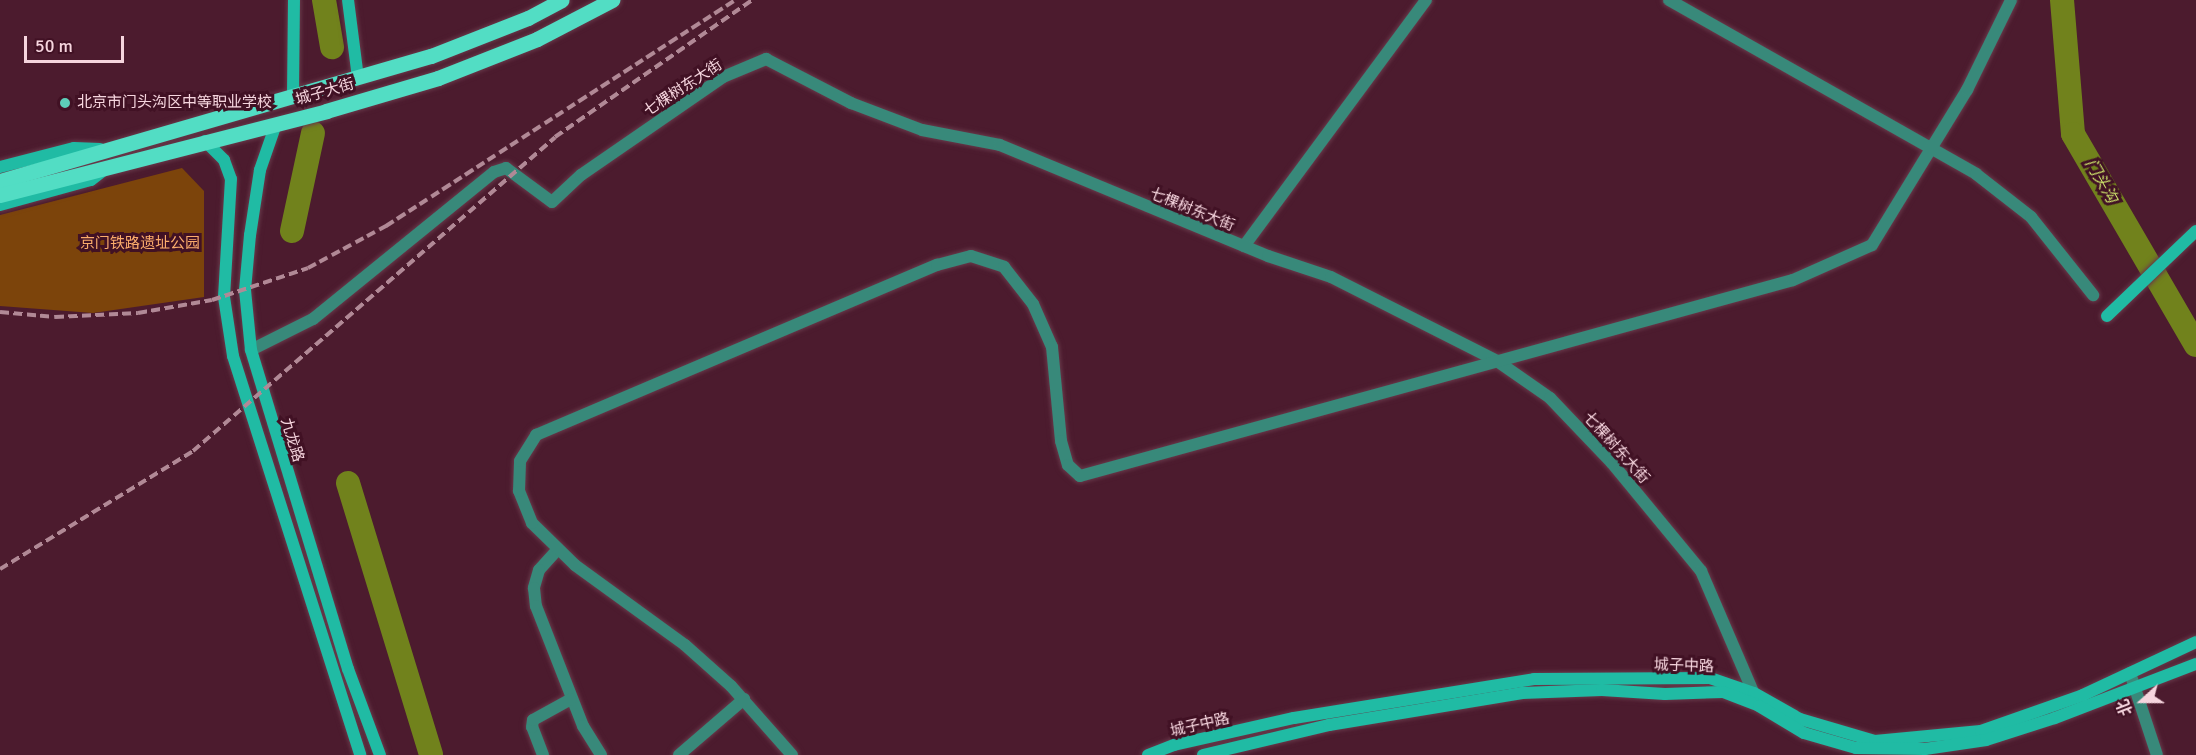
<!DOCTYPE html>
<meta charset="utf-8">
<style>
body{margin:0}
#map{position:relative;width:2196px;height:755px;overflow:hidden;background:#4c1b2e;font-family:Signika,"Noto Sans SC",sans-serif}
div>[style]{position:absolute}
.green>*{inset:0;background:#7c440b}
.river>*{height:24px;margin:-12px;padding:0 12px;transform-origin:12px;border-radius:12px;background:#71821c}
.roads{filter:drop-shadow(0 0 2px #67394a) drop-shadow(0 0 2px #67394a)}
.street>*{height:12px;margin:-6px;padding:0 6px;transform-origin:6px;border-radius:6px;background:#38897a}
.secondary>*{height:12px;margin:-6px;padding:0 6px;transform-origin:6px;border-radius:6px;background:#20bba4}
.primary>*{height:15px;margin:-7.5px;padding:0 7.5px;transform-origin:7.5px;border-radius:7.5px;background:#52ddc4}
.rail>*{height:4px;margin-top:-2px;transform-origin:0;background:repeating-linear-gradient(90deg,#b18996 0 9px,transparent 0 13.5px)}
.dots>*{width:16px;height:16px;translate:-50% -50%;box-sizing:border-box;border:3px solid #411124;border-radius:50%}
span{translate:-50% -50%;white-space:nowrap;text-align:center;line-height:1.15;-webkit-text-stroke:6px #411124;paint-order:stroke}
.street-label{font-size:15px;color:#f6d5de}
.poi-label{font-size:15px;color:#f6d5de}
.left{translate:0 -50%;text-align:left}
.park-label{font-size:15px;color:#fbac6c}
.water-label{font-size:16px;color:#d1ea6d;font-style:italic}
.north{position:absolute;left:2112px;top:671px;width:60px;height:60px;-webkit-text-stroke:4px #411124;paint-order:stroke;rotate:249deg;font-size:16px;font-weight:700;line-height:24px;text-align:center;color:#f6d5de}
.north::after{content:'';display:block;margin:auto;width:21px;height:27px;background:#f6d5de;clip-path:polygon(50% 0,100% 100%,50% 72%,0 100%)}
.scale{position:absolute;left:24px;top:36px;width:100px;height:27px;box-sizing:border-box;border:3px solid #f6d5de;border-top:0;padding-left:8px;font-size:18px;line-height:21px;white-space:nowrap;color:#f6d5de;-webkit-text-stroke:4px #411124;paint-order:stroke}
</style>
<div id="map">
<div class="green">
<div style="clip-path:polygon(182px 168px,204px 191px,204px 297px,93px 313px,0 306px,0 215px)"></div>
</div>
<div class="river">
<div style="left:324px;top:0;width:48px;rotate:80.3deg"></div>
<div style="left:2062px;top:0;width:134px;rotate:85.3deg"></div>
<div style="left:2073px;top:134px;width:244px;rotate:59.8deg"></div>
<div style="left:292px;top:231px;width:100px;rotate:-77.9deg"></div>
<div style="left:348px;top:483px;width:284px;rotate:73deg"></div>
</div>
<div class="roads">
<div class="street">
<div style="left:1669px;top:0;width:353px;rotate:29.5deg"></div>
<div style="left:1976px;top:174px;width:70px;rotate:38deg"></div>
<div style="left:2031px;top:217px;width:100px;rotate:51.5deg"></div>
<div style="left:1244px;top:246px;width:306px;rotate:-53.5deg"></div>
<div style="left:251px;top:350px;width:69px;rotate:-26.6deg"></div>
<div style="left:313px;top:319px;width:233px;rotate:-39.1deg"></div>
<div style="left:494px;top:172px;width:13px;rotate:-18deg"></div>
<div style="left:506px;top:168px;width:57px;rotate:36.5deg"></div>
<div style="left:552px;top:202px;width:40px;rotate:-43deg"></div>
<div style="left:581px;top:175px;width:173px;rotate:-34.6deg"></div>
<div style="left:723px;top:77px;width:47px;rotate:-22.7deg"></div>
<div style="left:766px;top:59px;width:96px;rotate:27.4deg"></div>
<div style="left:851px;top:103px;width:76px;rotate:20.8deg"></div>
<div style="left:922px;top:130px;width:79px;rotate:10.9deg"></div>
<div style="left:1000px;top:145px;width:290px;rotate:22.5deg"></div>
<div style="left:1268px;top:256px;width:66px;rotate:18.4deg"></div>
<div style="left:1331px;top:277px;width:186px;rotate:26.8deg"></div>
<div style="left:1497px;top:361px;width:65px;rotate:34.9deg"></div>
<div style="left:1550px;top:398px;width:90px;rotate:46.4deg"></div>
<div style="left:1612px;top:463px;width:140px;rotate:50.5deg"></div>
<div style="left:1701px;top:571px;width:139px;rotate:66.7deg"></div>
<div style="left:558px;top:549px;width:28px;rotate:132deg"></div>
<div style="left:539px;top:570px;width:19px;rotate:106deg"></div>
<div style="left:534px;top:588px;width:18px;rotate:84deg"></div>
<div style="left:536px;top:606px;width:129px;rotate:68.6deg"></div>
<div style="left:583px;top:726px;width:34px;rotate:58deg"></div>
<div style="left:2130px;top:673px;width:86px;rotate:71.8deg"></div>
<div style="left:543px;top:755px;width:30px;rotate:-111deg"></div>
<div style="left:532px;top:727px;width:7px;rotate:-82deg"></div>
<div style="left:533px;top:720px;width:43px;rotate:-28.9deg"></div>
<div style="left:679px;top:755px;width:86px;rotate:-40.7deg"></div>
<div style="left:792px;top:755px;width:92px;rotate:-131.5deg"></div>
<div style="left:731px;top:686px;width:62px;rotate:-138.3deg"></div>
<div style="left:685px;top:645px;width:136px;rotate:-144deg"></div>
<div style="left:575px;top:565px;width:60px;rotate:-135.7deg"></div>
<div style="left:532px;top:523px;width:35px;rotate:-112deg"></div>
<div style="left:519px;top:491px;width:30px;rotate:-88deg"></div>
<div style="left:520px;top:461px;width:31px;rotate:-58deg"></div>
<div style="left:536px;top:435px;width:436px;rotate:-23deg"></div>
<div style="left:937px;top:265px;width:35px;rotate:-15deg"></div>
<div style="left:971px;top:256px;width:35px;rotate:18deg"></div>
<div style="left:1004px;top:267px;width:47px;rotate:51.9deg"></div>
<div style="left:1033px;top:304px;width:47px;rotate:66.2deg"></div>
<div style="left:1052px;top:347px;width:94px;rotate:84.5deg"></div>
<div style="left:1061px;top:441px;width:25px;rotate:74deg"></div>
<div style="left:1068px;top:465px;width:16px;rotate:43deg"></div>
<div style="left:1080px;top:476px;width:739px;rotate:-15.37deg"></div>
<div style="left:1793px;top:280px;width:86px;rotate:-23.9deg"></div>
<div style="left:1872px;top:245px;width:182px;rotate:-58.5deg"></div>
<div style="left:1967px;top:90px;width:100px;rotate:-63.9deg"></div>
</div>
<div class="secondary">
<div style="left:348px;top:0;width:79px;rotate:82.7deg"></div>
<div style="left:293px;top:94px;width:94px;rotate:-89.4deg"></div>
<div style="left:276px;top:124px;width:49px;rotate:109.2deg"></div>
<div style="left:260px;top:170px;width:66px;rotate:98.7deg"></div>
<div style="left:250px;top:235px;width:55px;rotate:95.2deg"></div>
<div style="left:245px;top:290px;width:60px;rotate:84.3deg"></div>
<div style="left:251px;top:350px;width:333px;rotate:73.1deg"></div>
<div style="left:348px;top:669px;width:92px;rotate:69.6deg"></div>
<div style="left:205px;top:141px;width:27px;rotate:45deg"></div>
<div style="left:224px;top:160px;width:20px;rotate:70deg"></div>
<div style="left:231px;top:179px;width:118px;rotate:93.4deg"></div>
<div style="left:224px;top:297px;width:60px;rotate:81.3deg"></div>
<div style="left:233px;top:356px;width:419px;rotate:72.3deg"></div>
<div style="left:0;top:167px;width:76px;rotate:-14.4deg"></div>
<div style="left:74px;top:148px;width:26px;rotate:2deg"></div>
<div style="left:0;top:205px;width:94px;rotate:-15.4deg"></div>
<div style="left:91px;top:180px;width:18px;rotate:-38deg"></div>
<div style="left:2107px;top:316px;width:123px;rotate:-43.7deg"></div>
<div style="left:1148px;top:755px;width:28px;rotate:-21deg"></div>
<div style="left:1174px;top:745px;width:123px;rotate:-12.7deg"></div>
<div style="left:1294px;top:718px;width:243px;rotate:-9.2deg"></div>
<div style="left:1534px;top:679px;width:176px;rotate:-0.3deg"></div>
<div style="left:1710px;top:678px;width:46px;rotate:18.8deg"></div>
<div style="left:1754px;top:693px;width:53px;rotate:29.5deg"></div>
<div style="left:1800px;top:719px;width:78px;rotate:16.3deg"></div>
<div style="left:1875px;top:741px;width:106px;rotate:-5.4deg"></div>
<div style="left:1981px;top:731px;width:108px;rotate:-19.4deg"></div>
<div style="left:2083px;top:695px;width:125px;rotate:-25.1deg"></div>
<div style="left:1203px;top:755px;width:130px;rotate:-13.4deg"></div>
<div style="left:1329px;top:725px;width:196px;rotate:-9.4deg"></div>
<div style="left:1522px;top:693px;width:80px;rotate:-2.1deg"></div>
<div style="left:1602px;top:690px;width:63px;rotate:3.6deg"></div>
<div style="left:1665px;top:694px;width:58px;rotate:-2deg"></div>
<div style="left:1723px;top:692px;width:39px;rotate:21deg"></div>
<div style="left:1759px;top:706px;width:52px;rotate:31deg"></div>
<div style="left:1804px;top:733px;width:54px;rotate:16.1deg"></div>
<div style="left:1856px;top:748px;width:69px;rotate:0.8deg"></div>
<div style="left:1925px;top:749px;width:62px;rotate:-8.4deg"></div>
<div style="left:1986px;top:740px;width:72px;rotate:-17.7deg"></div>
<div style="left:2055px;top:718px;width:151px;rotate:-21deg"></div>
</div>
<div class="primary">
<div style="left:0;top:181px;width:449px;rotate:-16.2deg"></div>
<div style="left:431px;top:56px;width:104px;rotate:-21.4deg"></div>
<div style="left:528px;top:18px;width:38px;rotate:-28deg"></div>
<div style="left:0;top:195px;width:337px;rotate:-14.4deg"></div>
<div style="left:326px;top:111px;width:117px;rotate:-16.4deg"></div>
<div style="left:438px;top:78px;width:106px;rotate:-21.5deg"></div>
<div style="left:537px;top:39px;width:85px;rotate:-27.5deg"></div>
</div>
</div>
<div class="rail">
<div style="left:0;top:312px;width:55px;rotate:5.2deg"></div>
<div style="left:55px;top:317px;width:83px;rotate:-2.8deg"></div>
<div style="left:138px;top:313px;width:75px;rotate:-10deg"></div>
<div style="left:212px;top:300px;width:101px;rotate:-18.4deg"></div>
<div style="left:308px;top:268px;width:89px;rotate:-28.3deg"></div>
<div style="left:386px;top:226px;width:416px;rotate:-32.9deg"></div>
<div style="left:0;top:569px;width:226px;rotate:-31.4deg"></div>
<div style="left:193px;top:451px;width:479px;rotate:-40.9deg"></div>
<div style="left:555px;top:137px;width:240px;rotate:-34.8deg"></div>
</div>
<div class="dots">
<div style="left:65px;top:103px;background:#5dceb9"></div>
</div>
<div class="street-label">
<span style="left:683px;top:88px;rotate:-33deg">七棵树东大街</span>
<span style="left:325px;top:92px;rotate:-16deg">城子大街</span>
<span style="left:1192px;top:210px;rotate:22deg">七棵树东大街</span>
<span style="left:292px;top:440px;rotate:73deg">九龙路</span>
<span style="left:1616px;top:448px;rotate:48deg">七棵树东大街</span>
<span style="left:1684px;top:666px;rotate:2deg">城子中路</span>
<span style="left:1200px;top:725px;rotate:-13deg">城子中路</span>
</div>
<div class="poi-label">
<span class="left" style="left:77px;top:103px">北京市门头沟区中等职业学校</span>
</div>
<div class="park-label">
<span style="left:140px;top:244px">京门铁路遗址公园</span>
</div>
<div class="water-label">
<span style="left:2101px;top:181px;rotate:60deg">门头沟</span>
</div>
<div class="north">北</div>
<div class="scale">50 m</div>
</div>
